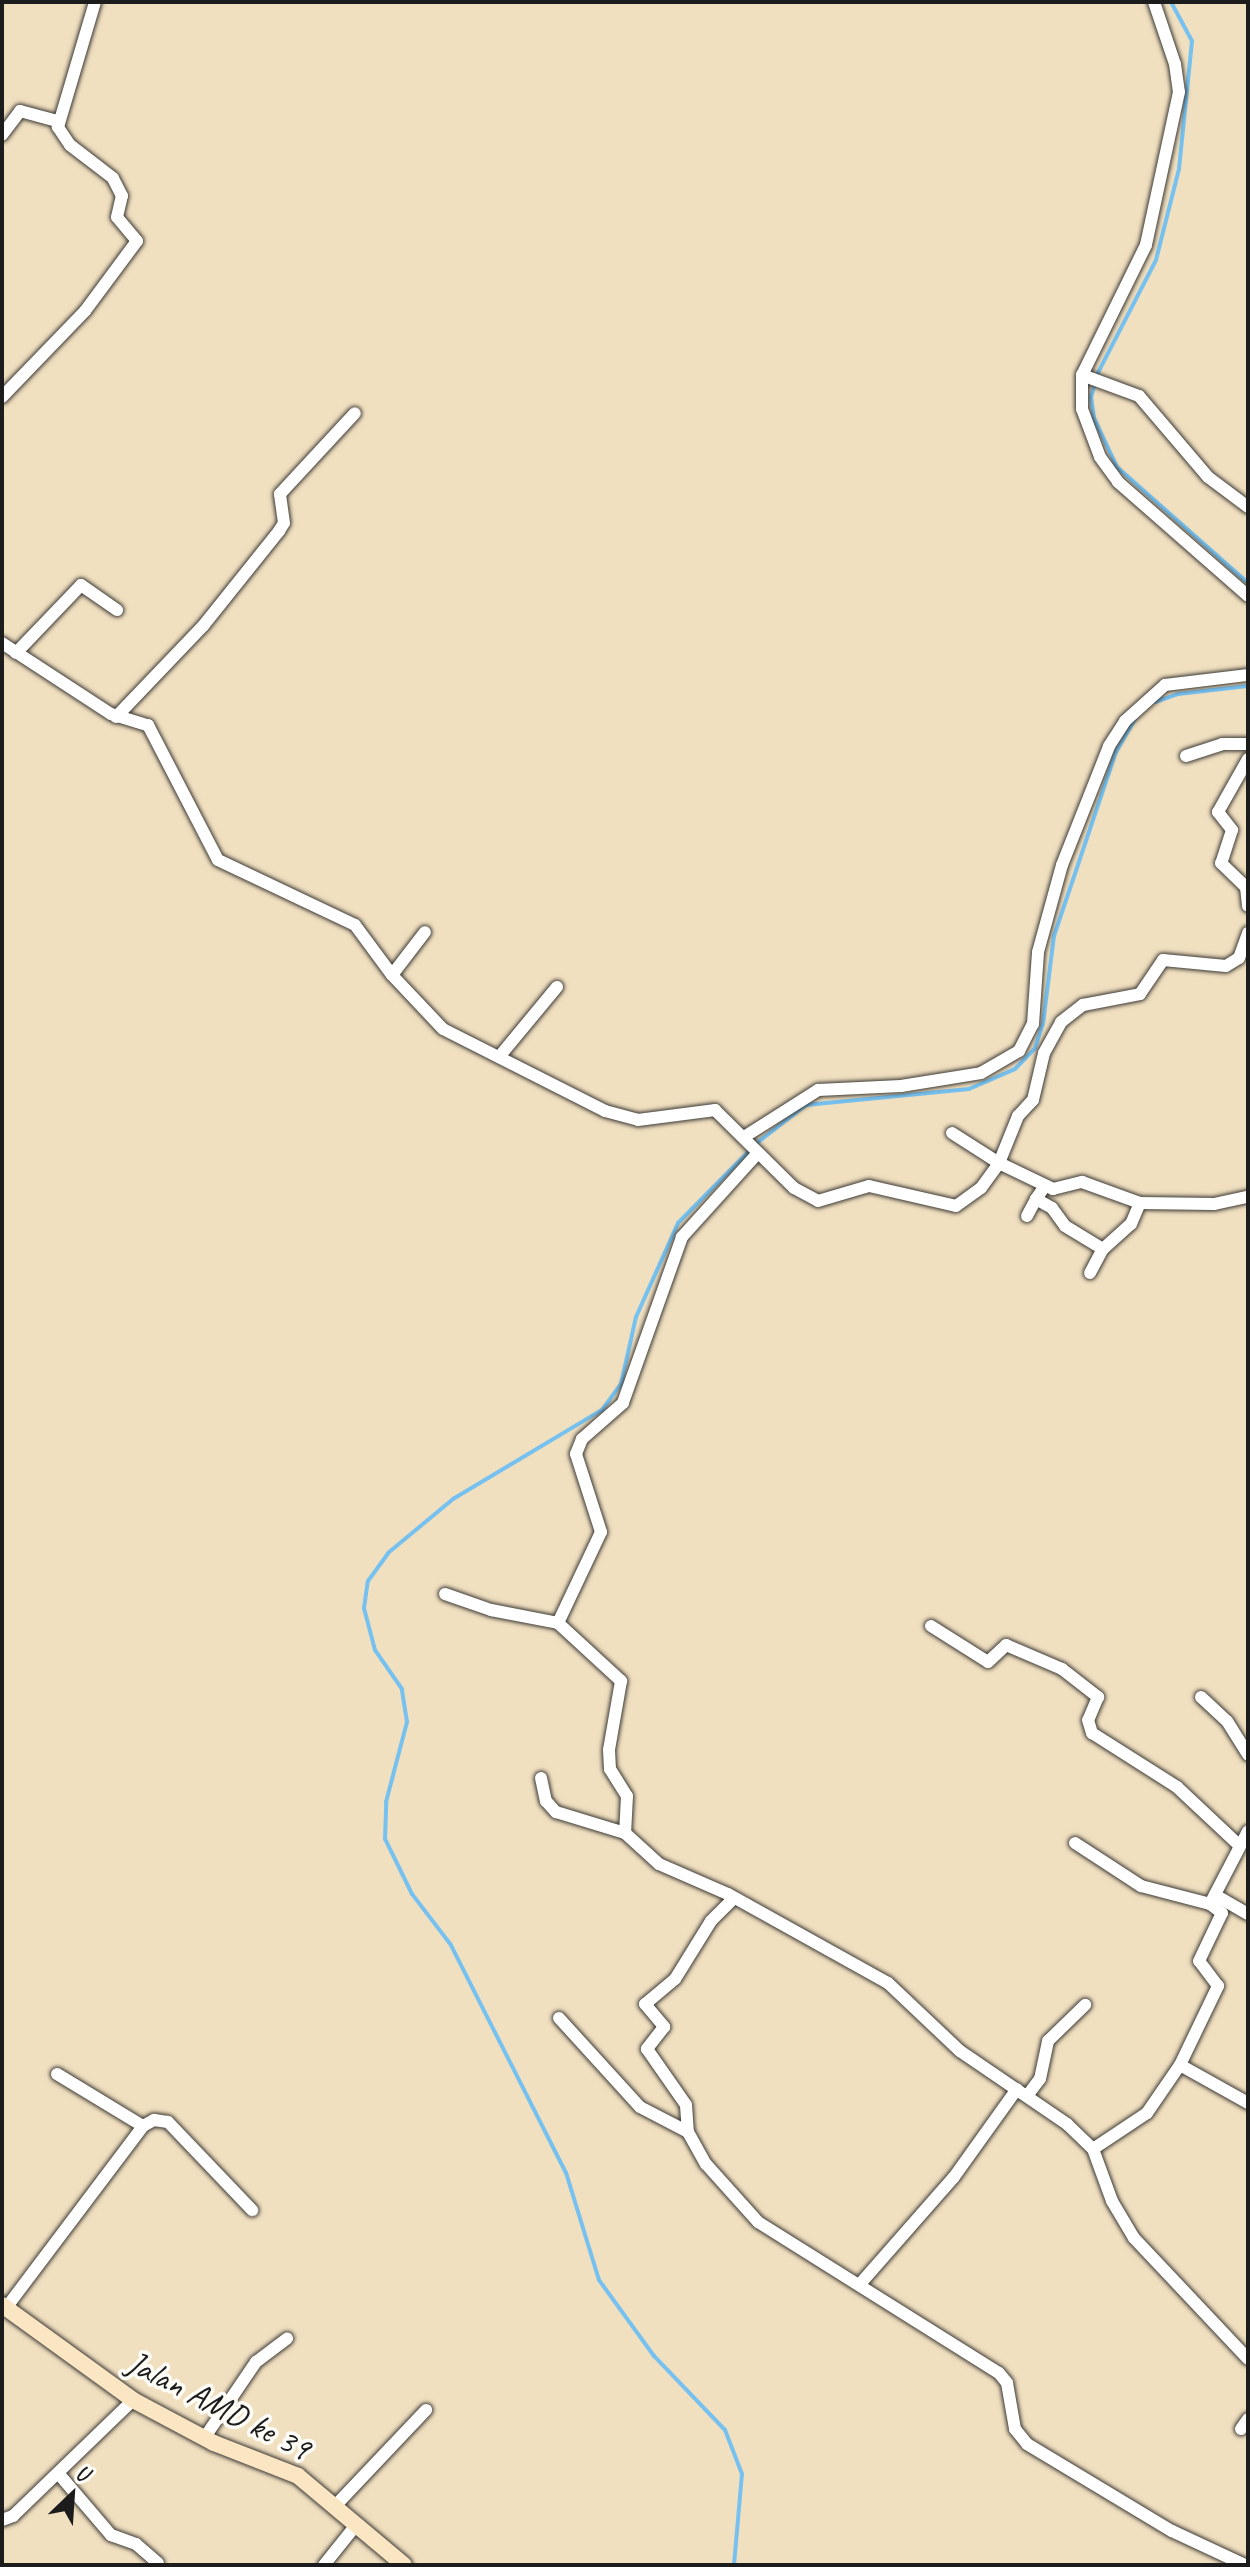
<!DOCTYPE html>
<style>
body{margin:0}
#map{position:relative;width:1250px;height:2567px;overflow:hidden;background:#f1e0c0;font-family:Caveat,sans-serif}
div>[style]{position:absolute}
.stream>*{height:4px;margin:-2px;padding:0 2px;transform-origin:2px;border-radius:2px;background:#76c1ef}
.roads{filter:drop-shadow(0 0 2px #3c3935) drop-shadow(0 0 2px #3c3935)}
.street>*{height:12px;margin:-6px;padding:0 6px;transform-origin:6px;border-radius:6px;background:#fff}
.secondary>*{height:16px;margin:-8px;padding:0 8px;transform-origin:8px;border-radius:8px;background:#fbe6c3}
span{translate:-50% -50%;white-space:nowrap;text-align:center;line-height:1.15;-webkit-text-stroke:7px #fdfcf7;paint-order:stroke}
.street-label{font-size:34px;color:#1c1c1c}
.frame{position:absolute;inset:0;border:4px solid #1c1c1c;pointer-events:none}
.north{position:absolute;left:32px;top:2455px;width:80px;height:80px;-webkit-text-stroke:6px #fdfcf7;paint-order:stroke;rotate:25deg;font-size:22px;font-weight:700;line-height:32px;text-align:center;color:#1c1c1c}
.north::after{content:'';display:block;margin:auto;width:28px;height:36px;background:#1c1c1c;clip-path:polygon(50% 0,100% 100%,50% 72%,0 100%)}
</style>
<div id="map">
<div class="stream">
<div style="left:1171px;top:2px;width:44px;rotate:61.7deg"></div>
<div style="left:1192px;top:41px;width:129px;rotate:95.8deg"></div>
<div style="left:1179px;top:169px;width:94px;rotate:104.2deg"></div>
<div style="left:1156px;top:260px;width:127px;rotate:117.2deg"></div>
<div style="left:1098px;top:373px;width:25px;rotate:106deg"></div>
<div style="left:1091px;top:397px;width:21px;rotate:82deg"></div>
<div style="left:1094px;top:418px;width:54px;rotate:64.9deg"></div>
<div style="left:1117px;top:467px;width:175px;rotate:41.5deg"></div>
<div style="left:1155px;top:702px;width:24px;rotate:-19deg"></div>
<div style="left:1178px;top:694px;width:70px;rotate:-6.5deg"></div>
<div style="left:734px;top:2565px;width:91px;rotate:-85deg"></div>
<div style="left:742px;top:2474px;width:47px;rotate:-111.1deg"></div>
<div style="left:725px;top:2430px;width:103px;rotate:-133.8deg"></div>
<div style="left:654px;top:2356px;width:94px;rotate:-125.9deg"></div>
<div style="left:599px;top:2280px;width:112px;rotate:-107.1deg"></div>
<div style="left:566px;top:2173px;width:255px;rotate:-116.8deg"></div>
<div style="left:451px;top:1945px;width:64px;rotate:-127.4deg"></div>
<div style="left:412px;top:1894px;width:61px;rotate:-116.1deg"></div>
<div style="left:385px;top:1839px;width:37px;rotate:-88deg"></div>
<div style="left:386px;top:1802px;width:83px;rotate:-75.3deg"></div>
<div style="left:407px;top:1722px;width:33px;rotate:-99deg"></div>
<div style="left:402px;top:1689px;width:47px;rotate:-124.7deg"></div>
<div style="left:375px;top:1650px;width:43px;rotate:-104.7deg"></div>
<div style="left:364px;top:1608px;width:27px;rotate:-82deg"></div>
<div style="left:368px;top:1581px;width:34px;rotate:-54deg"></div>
<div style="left:388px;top:1553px;width:85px;rotate:-39.7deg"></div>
<div style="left:453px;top:1499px;width:174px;rotate:-30.9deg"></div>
<div style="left:602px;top:1410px;width:32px;rotate:-54deg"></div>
<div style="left:621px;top:1384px;width:69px;rotate:-77.4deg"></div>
<div style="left:636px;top:1317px;width:103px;rotate:-65.9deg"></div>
<div style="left:678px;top:1223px;width:114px;rotate:-45.4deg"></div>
<div style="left:758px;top:1142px;width:61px;rotate:-37.6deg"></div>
<div style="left:806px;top:1105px;width:164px;rotate:-5.6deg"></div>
<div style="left:969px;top:1089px;width:50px;rotate:-23.5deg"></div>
<div style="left:1015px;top:1069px;width:29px;rotate:-46deg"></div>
<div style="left:1035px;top:1048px;width:25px;rotate:-72deg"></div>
<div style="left:1043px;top:1024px;width:89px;rotate:-82.9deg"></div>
<div style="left:1054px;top:936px;width:194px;rotate:-71.4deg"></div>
<div style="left:1116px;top:752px;width:39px;rotate:-60deg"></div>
</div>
<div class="roads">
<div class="street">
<div style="left:1154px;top:2px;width:65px;rotate:71.3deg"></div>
<div style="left:1175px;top:64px;width:28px;rotate:82deg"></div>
<div style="left:1179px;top:92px;width:157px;rotate:102.2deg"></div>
<div style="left:1146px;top:245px;width:145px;rotate:116.2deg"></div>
<div style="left:1082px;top:375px;width:34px;rotate:90deg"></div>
<div style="left:1082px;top:409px;width:51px;rotate:69.4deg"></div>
<div style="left:1100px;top:457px;width:31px;rotate:54deg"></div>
<div style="left:1118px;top:482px;width:173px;rotate:41.2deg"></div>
<div style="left:2px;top:135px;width:30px;rotate:-53deg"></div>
<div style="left:20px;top:111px;width:38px;rotate:15deg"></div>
<div style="left:1082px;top:375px;width:61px;rotate:20.2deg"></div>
<div style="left:1139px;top:396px;width:106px;rotate:49.6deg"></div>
<div style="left:1208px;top:477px;width:50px;rotate:36.9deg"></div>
<div style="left:2px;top:397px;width:120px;rotate:-46deg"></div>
<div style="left:85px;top:311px;width:87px;rotate:-53.4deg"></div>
<div style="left:137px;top:241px;width:31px;rotate:-130deg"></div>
<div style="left:117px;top:217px;width:22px;rotate:-77deg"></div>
<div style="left:122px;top:196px;width:20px;rotate:-117deg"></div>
<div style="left:113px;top:178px;width:54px;rotate:-142.5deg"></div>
<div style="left:70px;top:145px;width:22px;rotate:-124deg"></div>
<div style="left:58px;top:127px;width:130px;rotate:-73.5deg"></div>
<div style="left:2px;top:643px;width:130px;rotate:33.1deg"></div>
<div style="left:111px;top:714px;width:39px;rotate:17deg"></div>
<div style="left:148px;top:725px;width:152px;rotate:62.6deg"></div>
<div style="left:218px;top:860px;width:152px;rotate:25.4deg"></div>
<div style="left:355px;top:925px;width:62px;rotate:53.5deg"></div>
<div style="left:392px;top:975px;width:74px;rotate:46.6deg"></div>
<div style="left:443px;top:1029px;width:182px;rotate:26.8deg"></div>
<div style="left:605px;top:1111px;width:34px;rotate:15deg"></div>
<div style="left:638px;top:1120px;width:78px;rotate:-7.4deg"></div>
<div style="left:715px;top:1110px;width:111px;rotate:44.6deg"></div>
<div style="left:794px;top:1188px;width:27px;rotate:28deg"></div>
<div style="left:818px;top:1201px;width:53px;rotate:-16.4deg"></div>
<div style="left:869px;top:1186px;width:89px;rotate:12.9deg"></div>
<div style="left:956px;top:1206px;width:31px;rotate:-36deg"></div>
<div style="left:981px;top:1188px;width:31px;rotate:-54deg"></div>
<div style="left:999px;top:1163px;width:60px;rotate:25.7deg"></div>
<div style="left:1053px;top:1189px;width:30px;rotate:-14deg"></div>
<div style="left:1082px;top:1182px;width:62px;rotate:19.9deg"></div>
<div style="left:1140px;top:1203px;width:74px;rotate:0.8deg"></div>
<div style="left:1214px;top:1204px;width:35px;rotate:-12deg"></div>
<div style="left:16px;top:653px;width:94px;rotate:-46.3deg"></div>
<div style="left:81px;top:585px;width:44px;rotate:34.8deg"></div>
<div style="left:116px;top:717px;width:126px;rotate:-46.3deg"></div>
<div style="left:203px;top:626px;width:122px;rotate:-51.3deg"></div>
<div style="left:279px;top:531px;width:9px;rotate:-58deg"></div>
<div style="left:284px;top:523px;width:29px;rotate:-98deg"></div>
<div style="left:280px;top:494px;width:110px;rotate:-47.2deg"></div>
<div style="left:1186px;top:756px;width:38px;rotate:-18deg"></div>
<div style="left:1222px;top:744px;width:26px"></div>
<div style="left:1248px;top:759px;width:61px;rotate:119.5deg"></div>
<div style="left:1218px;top:812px;width:23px;rotate:52deg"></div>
<div style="left:1232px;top:830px;width:35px;rotate:108deg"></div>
<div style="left:1221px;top:863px;width:35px;rotate:44deg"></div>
<div style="left:1246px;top:887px;width:19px;rotate:84deg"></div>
<div style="left:392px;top:975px;width:54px;rotate:-52.5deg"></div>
<div style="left:499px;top:1057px;width:91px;rotate:-50.4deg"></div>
<div style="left:952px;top:1133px;width:56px;rotate:32.6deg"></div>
<div style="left:999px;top:1163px;width:51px;rotate:-68deg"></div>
<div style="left:1018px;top:1116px;width:22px;rotate:-47deg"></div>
<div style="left:1033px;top:1100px;width:48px;rotate:-76.8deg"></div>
<div style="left:1044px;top:1053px;width:35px;rotate:-61deg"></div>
<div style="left:1061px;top:1022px;width:28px;rotate:-38deg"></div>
<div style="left:1083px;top:1005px;width:58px;rotate:-10.9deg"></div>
<div style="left:1140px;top:994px;width:41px;rotate:-55.9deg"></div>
<div style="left:1163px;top:960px;width:63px;rotate:5.4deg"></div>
<div style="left:1226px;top:966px;width:15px;rotate:-32deg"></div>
<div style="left:1239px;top:958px;width:27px;rotate:-70deg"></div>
<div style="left:744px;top:1137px;width:88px;rotate:-32.4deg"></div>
<div style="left:818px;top:1090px;width:83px;rotate:-2.8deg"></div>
<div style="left:901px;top:1086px;width:81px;rotate:-9.2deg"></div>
<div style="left:981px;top:1073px;width:44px;rotate:-30.1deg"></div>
<div style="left:1019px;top:1051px;width:30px;rotate:-63deg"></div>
<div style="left:1033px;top:1024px;width:72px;rotate:-86deg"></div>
<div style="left:1038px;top:952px;width:90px;rotate:-74.6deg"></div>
<div style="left:1062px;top:865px;width:128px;rotate:-68.4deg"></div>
<div style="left:1109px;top:746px;width:30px;rotate:-57deg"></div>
<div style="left:1125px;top:721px;width:54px;rotate:-42deg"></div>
<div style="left:1165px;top:685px;width:84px;rotate:-6.9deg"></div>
<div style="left:757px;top:1154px;width:112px;rotate:132.1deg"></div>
<div style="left:682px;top:1237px;width:176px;rotate:109.6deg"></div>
<div style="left:623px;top:1403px;width:55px;rotate:138.7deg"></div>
<div style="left:582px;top:1439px;width:16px;rotate:112deg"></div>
<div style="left:576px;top:1454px;width:82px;rotate:72.2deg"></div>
<div style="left:601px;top:1532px;width:101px;rotate:115.3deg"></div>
<div style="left:558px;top:1623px;width:86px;rotate:42.6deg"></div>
<div style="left:621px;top:1681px;width:70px;rotate:99.9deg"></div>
<div style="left:609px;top:1750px;width:19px;rotate:87deg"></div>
<div style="left:610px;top:1769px;width:32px;rotate:58deg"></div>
<div style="left:627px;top:1796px;width:37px;rotate:93deg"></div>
<div style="left:625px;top:1833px;width:46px;rotate:42.4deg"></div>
<div style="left:659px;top:1864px;width:75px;rotate:23.5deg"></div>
<div style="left:728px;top:1894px;width:183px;rotate:29.1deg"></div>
<div style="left:888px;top:1983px;width:99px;rotate:43.4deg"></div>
<div style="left:960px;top:2051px;width:130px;rotate:34.3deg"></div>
<div style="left:1067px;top:2124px;width:36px;rotate:44deg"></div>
<div style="left:1093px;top:2149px;width:55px;rotate:69.9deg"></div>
<div style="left:1112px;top:2201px;width:43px;rotate:59.3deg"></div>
<div style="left:1134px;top:2238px;width:166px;rotate:46.7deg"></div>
<div style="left:1045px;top:1186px;width:16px;rotate:125deg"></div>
<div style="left:1036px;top:1199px;width:18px;rotate:29deg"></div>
<div style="left:1052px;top:1208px;width:22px;rotate:54deg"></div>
<div style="left:1065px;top:1226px;width:44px;rotate:31.2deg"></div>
<div style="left:1027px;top:1216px;width:19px;rotate:-62deg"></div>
<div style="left:1090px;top:1273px;width:27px;rotate:-62deg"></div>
<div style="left:1103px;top:1249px;width:38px;rotate:-42deg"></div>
<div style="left:1131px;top:1224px;width:23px;rotate:-67deg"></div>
<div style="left:445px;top:1594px;width:49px;rotate:19.2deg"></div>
<div style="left:491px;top:1610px;width:68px;rotate:11deg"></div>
<div style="left:931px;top:1626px;width:67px;rotate:32.3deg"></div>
<div style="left:988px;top:1662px;width:25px;rotate:-43deg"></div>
<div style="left:1006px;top:1645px;width:61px;rotate:23.2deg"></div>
<div style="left:1062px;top:1669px;width:46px;rotate:37.9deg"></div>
<div style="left:1098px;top:1697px;width:25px;rotate:113deg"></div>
<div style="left:1088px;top:1720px;width:14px;rotate:73deg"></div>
<div style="left:1092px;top:1733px;width:101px;rotate:32.4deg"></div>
<div style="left:1177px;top:1787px;width:86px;rotate:43.1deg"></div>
<div style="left:1201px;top:1697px;width:35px;rotate:43deg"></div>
<div style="left:1227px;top:1721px;width:40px;rotate:58deg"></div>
<div style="left:541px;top:1778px;width:24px;rotate:78deg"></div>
<div style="left:546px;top:1801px;width:15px;rotate:48deg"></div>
<div style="left:556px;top:1812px;width:72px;rotate:16.9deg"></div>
<div style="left:1075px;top:1843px;width:79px;rotate:33.1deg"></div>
<div style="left:1141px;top:1886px;width:71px;rotate:14.6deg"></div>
<div style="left:1215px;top:1895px;width:38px;rotate:30deg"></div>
<div style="left:734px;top:1898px;width:33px;rotate:135deg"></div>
<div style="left:711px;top:1921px;width:68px;rotate:121.8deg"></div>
<div style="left:675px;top:1979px;width:39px;rotate:140deg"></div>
<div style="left:645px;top:2004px;width:30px;rotate:50deg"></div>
<div style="left:664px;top:2027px;width:28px;rotate:128deg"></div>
<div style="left:647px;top:2049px;width:68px;rotate:55.1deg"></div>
<div style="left:686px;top:2105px;width:27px;rotate:86deg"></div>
<div style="left:688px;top:2132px;width:37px;rotate:61deg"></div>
<div style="left:706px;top:2164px;width:78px;rotate:48.1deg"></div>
<div style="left:758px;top:2222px;width:284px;rotate:32.1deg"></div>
<div style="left:999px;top:2373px;width:13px;rotate:51deg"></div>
<div style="left:1007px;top:2383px;width:47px;rotate:80.1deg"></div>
<div style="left:1015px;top:2429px;width:19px;rotate:51deg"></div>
<div style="left:1027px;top:2444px;width:169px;rotate:31deg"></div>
<div style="left:1172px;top:2531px;width:81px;rotate:25deg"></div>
<div style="left:559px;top:2018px;width:120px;rotate:47.7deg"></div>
<div style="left:640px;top:2107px;width:54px;rotate:27.5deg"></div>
<div style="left:1180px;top:2065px;width:78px;rotate:29.2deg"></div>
<div style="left:57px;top:2074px;width:100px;rotate:31.2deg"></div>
<div style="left:1027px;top:2096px;width:21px;rotate:-53deg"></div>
<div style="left:1040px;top:2079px;width:39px;rotate:-78deg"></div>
<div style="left:1048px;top:2041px;width:52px;rotate:-44.2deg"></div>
<div style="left:1093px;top:2149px;width:65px;rotate:-33.7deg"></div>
<div style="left:1147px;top:2113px;width:58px;rotate:-55.5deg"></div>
<div style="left:1180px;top:2065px;width:88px;rotate:-64.3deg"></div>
<div style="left:1218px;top:1986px;width:31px;rotate:-127deg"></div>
<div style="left:1199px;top:1961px;width:53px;rotate:-64.4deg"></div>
<div style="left:1222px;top:1913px;width:15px;rotate:-143deg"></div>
<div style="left:1210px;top:1904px;width:82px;rotate:-62.5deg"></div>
<div style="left:860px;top:2284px;width:142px;rotate:-48.7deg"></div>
<div style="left:954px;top:2177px;width:108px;rotate:-54.4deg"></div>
<div style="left:6px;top:2308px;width:228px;rotate:-53deg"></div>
<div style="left:143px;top:2126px;width:13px;rotate:-29deg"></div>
<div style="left:154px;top:2120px;width:14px;rotate:8deg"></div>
<div style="left:168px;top:2122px;width:122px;rotate:46.3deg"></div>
<div style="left:1241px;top:2429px;width:12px;rotate:-55deg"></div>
<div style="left:205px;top:2437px;width:91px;rotate:-55.8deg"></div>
<div style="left:256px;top:2362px;width:39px;rotate:-37deg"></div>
<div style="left:58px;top:2473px;width:82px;rotate:49.5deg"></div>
<div style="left:111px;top:2535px;width:27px;rotate:20deg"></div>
<div style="left:136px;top:2544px;width:29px;rotate:41deg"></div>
<div style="left:336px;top:2505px;width:131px;rotate:-46.5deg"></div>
<div style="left:2px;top:2520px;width:12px;rotate:-20deg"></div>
<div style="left:13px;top:2516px;width:167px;rotate:-44deg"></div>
<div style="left:324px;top:2565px;width:51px;rotate:-51.3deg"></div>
</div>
<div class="secondary">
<div style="left:2px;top:2305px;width:162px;rotate:35.9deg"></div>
<div style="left:133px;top:2400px;width:92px;rotate:28deg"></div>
<div style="left:214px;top:2443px;width:90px;rotate:21.4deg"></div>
<div style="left:298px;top:2476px;width:138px;rotate:40deg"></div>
</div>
</div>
<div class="street-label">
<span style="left:219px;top:2405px;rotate:27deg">Jalan AMD ke 39</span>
</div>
<div class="frame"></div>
<div class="north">U</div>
</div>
